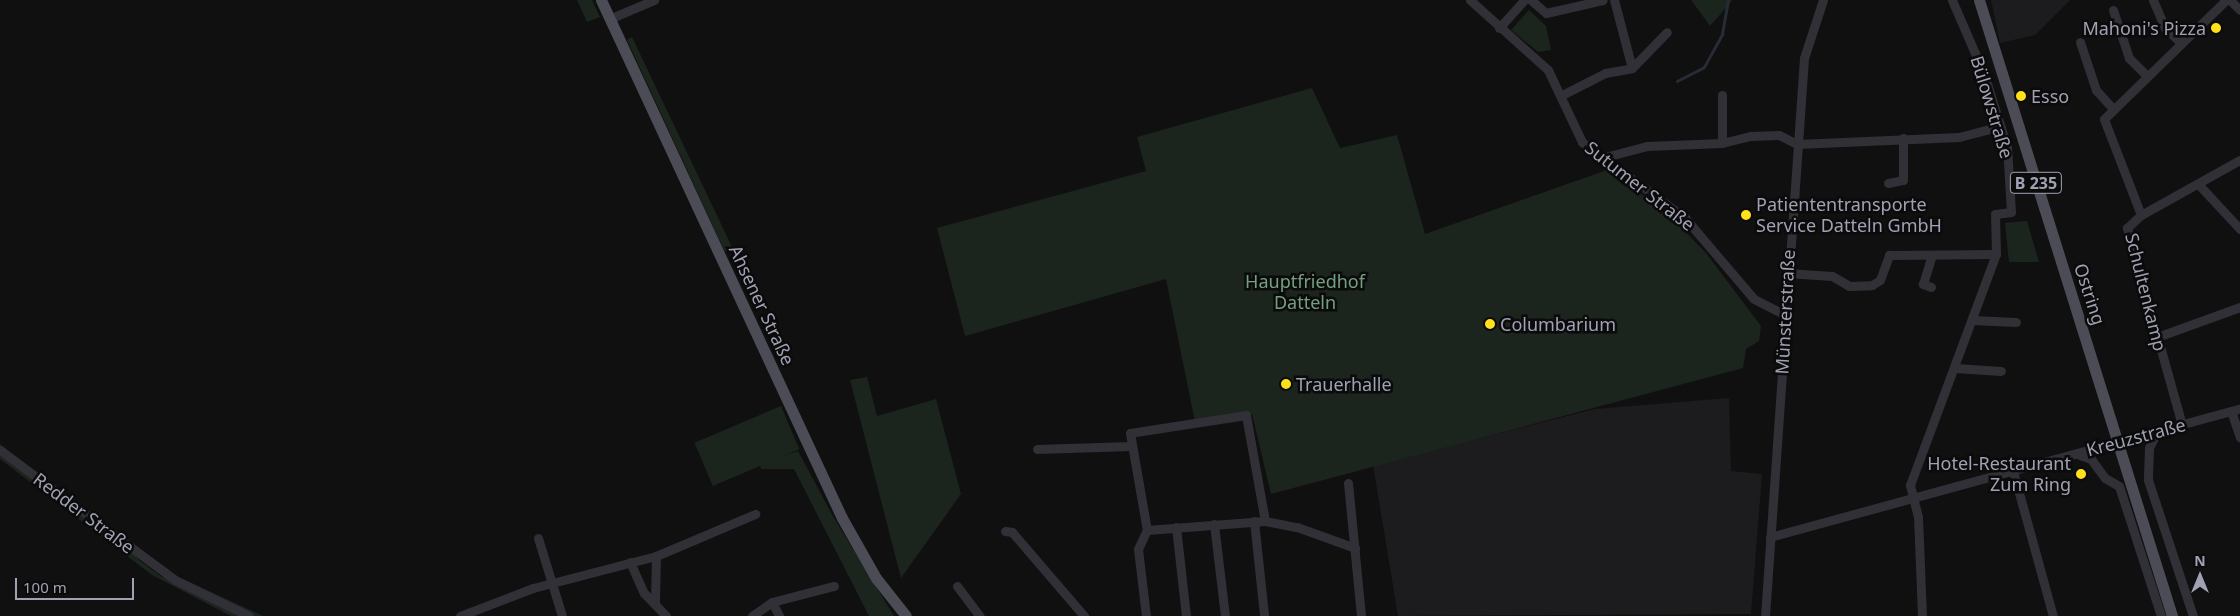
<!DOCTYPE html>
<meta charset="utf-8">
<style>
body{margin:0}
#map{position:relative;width:2240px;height:616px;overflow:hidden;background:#101011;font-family:"Noto Sans",sans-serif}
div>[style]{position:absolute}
.built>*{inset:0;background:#1c1c1e}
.green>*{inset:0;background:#1c241e;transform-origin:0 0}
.stream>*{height:2.5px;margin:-1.25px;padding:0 1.25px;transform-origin:1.25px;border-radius:1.25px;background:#262b35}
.minor>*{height:9px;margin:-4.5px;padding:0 4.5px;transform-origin:4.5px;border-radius:4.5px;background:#313036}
.major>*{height:11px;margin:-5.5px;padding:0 5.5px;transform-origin:5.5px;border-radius:5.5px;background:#4c4c56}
.dots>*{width:14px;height:14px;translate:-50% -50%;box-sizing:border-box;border:2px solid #0b0b0c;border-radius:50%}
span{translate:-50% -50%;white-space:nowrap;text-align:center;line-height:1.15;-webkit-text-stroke:5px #0b0b0c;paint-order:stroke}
.shield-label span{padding:1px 4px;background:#0b0b0c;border:1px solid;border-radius:4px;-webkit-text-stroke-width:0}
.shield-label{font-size:16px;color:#a0a2b3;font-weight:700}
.poi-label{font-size:18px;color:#a0a2b3}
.right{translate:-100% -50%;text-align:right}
.left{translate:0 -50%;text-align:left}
.street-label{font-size:18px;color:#a0a2b3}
.park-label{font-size:18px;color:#75a080}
.north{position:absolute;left:2175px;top:551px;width:50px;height:50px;-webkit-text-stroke:4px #0b0b0c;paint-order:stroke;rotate:0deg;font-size:14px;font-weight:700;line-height:20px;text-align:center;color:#a0a2b3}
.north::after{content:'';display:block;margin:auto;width:18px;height:22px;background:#a0a2b3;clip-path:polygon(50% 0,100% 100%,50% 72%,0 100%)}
.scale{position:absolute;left:15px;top:578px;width:119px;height:22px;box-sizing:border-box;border:2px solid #a0a2b3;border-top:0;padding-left:6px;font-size:15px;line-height:18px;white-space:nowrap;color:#a0a2b3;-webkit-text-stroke:4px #0b0b0c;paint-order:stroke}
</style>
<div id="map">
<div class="built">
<div style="clip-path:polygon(1991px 0,2070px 0,2035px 35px,2000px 43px)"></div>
<div style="clip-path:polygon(1729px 398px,1731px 471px,1762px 474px,1751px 614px,1398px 616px,1373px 465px,1595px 409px)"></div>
</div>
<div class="green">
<div style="clip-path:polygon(577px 0,592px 0,600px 17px,587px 22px)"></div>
<div style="clip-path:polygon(1691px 0,1731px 0,1732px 1px,1710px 26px)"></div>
<div style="clip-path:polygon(1529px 10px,1546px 26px,1551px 50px,1538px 52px,1511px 30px)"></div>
<div style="clip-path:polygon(632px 37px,733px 249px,730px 253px,724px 250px,627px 40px)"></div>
<div style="clip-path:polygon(1312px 88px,1340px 148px,1397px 135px,1425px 234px,1607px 170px,1664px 210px,1706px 253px,1761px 326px,1759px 341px,1746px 349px,1743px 368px,1271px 494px,1252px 414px,1195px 422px,1166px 279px,965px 336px,937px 228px,1146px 171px,1137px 137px)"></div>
<div style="clip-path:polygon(2027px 221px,2039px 262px,2009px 262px,2005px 223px)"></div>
<div style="clip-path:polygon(867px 377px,877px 416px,936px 399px,961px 494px,901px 578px,850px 380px)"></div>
<div style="left:781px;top:406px;width:47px;height:94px;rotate:67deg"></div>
<div style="clip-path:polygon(0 444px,84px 509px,88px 522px,131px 545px,139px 560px,162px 577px,181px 578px,263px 616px,231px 616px,152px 575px,0 459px)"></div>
<div style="clip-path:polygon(798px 451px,834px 518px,894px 616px,869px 616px,794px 469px,761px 469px,760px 464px)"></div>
</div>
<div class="stream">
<div style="left:1677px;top:81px;width:30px;rotate:-27deg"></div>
<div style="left:1704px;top:67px;width:38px;rotate:-61deg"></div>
<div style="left:1722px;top:34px;width:35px;rotate:-80deg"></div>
</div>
<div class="minor">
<div style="left:1470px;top:0;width:105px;rotate:41.9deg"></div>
<div style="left:1548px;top:70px;width:80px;rotate:64.7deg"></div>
<div style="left:1582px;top:142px;width:128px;rotate:36.4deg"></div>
<div style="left:1685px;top:218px;width:106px;rotate:49.6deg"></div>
<div style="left:1754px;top:299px;width:35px;rotate:27deg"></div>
<div style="left:1531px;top:0;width:20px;rotate:41deg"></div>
<div style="left:1546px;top:13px;width:58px;rotate:-12.8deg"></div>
<div style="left:2153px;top:0;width:30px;rotate:67deg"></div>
<div style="left:2165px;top:28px;width:19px;rotate:43deg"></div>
<div style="left:2230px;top:0;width:14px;rotate:45deg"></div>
<div style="left:2113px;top:10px;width:51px;rotate:71.6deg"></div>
<div style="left:2129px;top:58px;width:23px;rotate:45deg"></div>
<div style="left:609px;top:19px;width:49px;rotate:-22.9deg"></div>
<div style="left:1499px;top:28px;width:38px;rotate:-48deg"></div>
<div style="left:2080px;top:42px;width:51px;rotate:71.6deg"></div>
<div style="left:2096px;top:90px;width:24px;rotate:48deg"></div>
<div style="left:1632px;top:68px;width:50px;rotate:-45.8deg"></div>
<div style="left:1562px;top:95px;width:48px;rotate:-27.1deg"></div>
<div style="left:1605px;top:73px;width:27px;rotate:-10deg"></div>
<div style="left:1632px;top:68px;width:70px;rotate:-104.8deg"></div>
<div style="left:1722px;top:95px;width:48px;rotate:90deg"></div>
<div style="left:1605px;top:157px;width:43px;rotate:-14.7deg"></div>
<div style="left:1647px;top:146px;width:75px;rotate:-2.3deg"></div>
<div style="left:1722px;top:143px;width:30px;rotate:-14deg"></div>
<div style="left:1751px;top:136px;width:28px;rotate:-2deg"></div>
<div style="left:1779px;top:135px;width:20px;rotate:27deg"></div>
<div style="left:1797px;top:144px;width:162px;rotate:-2.5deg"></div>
<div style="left:1959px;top:137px;width:43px;rotate:-14.7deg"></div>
<div style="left:1888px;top:183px;width:15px;rotate:-11deg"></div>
<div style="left:1903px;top:180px;width:42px;rotate:-90deg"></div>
<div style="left:2200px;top:186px;width:59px;rotate:47.1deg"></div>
<div style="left:2141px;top:215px;width:103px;rotate:-111.1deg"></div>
<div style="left:2104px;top:119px;width:170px;rotate:-44.3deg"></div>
<div style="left:1787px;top:273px;width:45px;rotate:3.8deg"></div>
<div style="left:1832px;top:276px;width:20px;rotate:30deg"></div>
<div style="left:1849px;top:286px;width:23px;rotate:-2deg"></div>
<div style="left:1872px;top:285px;width:9px;rotate:-32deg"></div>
<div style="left:1880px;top:280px;width:27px;rotate:-70deg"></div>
<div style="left:1889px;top:255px;width:107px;rotate:-0.5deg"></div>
<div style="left:1931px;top:287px;width:9px;rotate:-159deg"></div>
<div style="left:1923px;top:284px;width:30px;rotate:-73deg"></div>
<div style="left:1972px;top:320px;width:44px;rotate:2.6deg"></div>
<div style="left:2157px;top:337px;width:88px;rotate:-19.9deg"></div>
<div style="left:1955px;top:368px;width:46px;rotate:3.7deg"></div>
<div style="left:2231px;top:411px;width:28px;rotate:71deg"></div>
<div style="left:2182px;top:425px;width:205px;rotate:-105.6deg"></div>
<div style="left:2127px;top:228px;width:19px;rotate:-43deg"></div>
<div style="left:2141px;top:215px;width:113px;rotate:-29.1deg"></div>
<div style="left:2157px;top:432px;width:18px;rotate:117deg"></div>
<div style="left:2149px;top:448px;width:32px;rotate:92deg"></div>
<div style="left:2148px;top:480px;width:143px;rotate:71.7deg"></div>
<div style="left:1037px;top:449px;width:94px;rotate:-1.8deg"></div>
<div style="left:0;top:450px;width:218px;rotate:36.6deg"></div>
<div style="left:175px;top:580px;width:82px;rotate:25.9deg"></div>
<div style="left:2077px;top:454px;width:15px;rotate:20deg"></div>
<div style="left:2091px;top:459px;width:24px;rotate:54deg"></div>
<div style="left:2105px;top:478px;width:16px;rotate:30deg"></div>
<div style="left:2119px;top:486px;width:137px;rotate:72.1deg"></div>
<div style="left:2013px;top:471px;width:150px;rotate:74.6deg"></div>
<div style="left:1348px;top:483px;width:134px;rotate:84.4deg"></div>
<div style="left:1254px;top:521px;width:94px;rotate:83.9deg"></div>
<div style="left:1265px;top:521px;width:108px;rotate:-100.2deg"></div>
<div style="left:1246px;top:415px;width:117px;rotate:171.2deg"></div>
<div style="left:1130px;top:433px;width:98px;rotate:80.1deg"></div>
<div style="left:1147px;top:530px;width:118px;rotate:-4.4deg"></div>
<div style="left:1265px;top:521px;width:33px;rotate:11deg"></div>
<div style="left:1297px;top:527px;width:62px;rotate:19.9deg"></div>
<div style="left:1214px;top:524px;width:93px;rotate:83.2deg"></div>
<div style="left:1176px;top:527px;width:90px;rotate:83.6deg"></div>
<div style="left:1005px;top:531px;width:7px;rotate:8deg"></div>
<div style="left:1012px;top:532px;width:111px;rotate:49.4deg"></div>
<div style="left:1770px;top:537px;width:487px;rotate:-15.3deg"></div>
<div style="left:538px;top:538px;width:82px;rotate:72.9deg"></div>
<div style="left:630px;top:562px;width:34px;rotate:66deg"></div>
<div style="left:644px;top:593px;width:32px;rotate:46deg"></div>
<div style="left:957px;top:586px;width:38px;rotate:53deg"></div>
<div style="left:655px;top:602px;width:46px;rotate:-88.8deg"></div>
<div style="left:772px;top:602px;width:16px;rotate:63deg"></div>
<div style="left:460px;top:616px;width:78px;rotate:-21deg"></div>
<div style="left:533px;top:588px;width:127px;rotate:-14.6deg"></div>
<div style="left:656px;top:556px;width:108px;rotate:-23deg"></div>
<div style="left:752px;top:616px;width:24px;rotate:-35deg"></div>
<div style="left:772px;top:602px;width:64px;rotate:-14.5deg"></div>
<div style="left:1146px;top:616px;width:67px;rotate:-96.8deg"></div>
<div style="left:1138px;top:549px;width:21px;rotate:-65deg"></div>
<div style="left:1765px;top:616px;width:559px;rotate:-86deg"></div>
<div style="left:1804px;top:58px;width:61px;rotate:-71.9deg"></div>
<div style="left:1922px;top:616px;width:99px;rotate:-92.3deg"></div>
<div style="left:1918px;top:517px;width:33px;rotate:-104deg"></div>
<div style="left:1910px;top:485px;width:246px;rotate:-69.6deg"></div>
<div style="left:1996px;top:254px;width:40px;rotate:-91.4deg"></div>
<div style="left:1995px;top:214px;width:16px;rotate:-7deg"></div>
<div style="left:2011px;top:212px;width:65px;rotate:-93.5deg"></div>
<div style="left:2007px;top:147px;width:77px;rotate:-107.5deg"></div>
<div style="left:1984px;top:74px;width:81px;rotate:-113.4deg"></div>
</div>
<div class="major">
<div style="left:601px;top:0;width:571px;rotate:65.05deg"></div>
<div style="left:842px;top:518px;width:69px;rotate:60.5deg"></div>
<div style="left:876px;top:578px;width:48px;rotate:51.7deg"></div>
<div style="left:1979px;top:0;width:646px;rotate:72.6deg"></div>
</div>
<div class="dots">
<div style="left:2216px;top:28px;background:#fee01b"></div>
<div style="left:2021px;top:96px;background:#fee01b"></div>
<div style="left:1746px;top:215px;background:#fee01b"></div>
<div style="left:1490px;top:324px;background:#fee01b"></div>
<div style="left:1286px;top:384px;background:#fee01b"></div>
<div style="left:2081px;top:474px;background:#fee01b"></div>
</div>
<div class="shield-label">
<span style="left:2036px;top:183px">B 235</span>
</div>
<div class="poi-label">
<span class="right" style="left:2206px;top:28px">Mahoni's Pizza</span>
<span class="left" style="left:2031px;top:96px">Esso</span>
<span class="left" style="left:1756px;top:215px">Patiententransporte<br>Service Datteln GmbH</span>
<span class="left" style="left:1500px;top:324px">Columbarium</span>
<span class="left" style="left:1296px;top:384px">Trauerhalle</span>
<span class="right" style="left:2071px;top:474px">Hotel-Restaurant<br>Zum Ring</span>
</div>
<div class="street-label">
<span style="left:1992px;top:107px;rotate:73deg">Bülowstraße</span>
<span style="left:1640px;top:186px;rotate:38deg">Sutumer Straße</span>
<span style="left:2146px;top:292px;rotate:76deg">Schultenkamp</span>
<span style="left:2090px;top:294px;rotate:72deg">Ostring</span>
<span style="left:762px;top:305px;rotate:65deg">Ahsener Straße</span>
<span style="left:1785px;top:312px;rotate:-87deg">Münsterstraße</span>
<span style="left:2136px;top:437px;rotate:-15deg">Kreuzstraße</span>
<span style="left:84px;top:513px;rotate:37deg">Redder Straße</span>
</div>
<div class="park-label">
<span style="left:1305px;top:292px">Hauptfriedhof<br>Datteln</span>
</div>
<div class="north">N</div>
<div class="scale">100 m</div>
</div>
